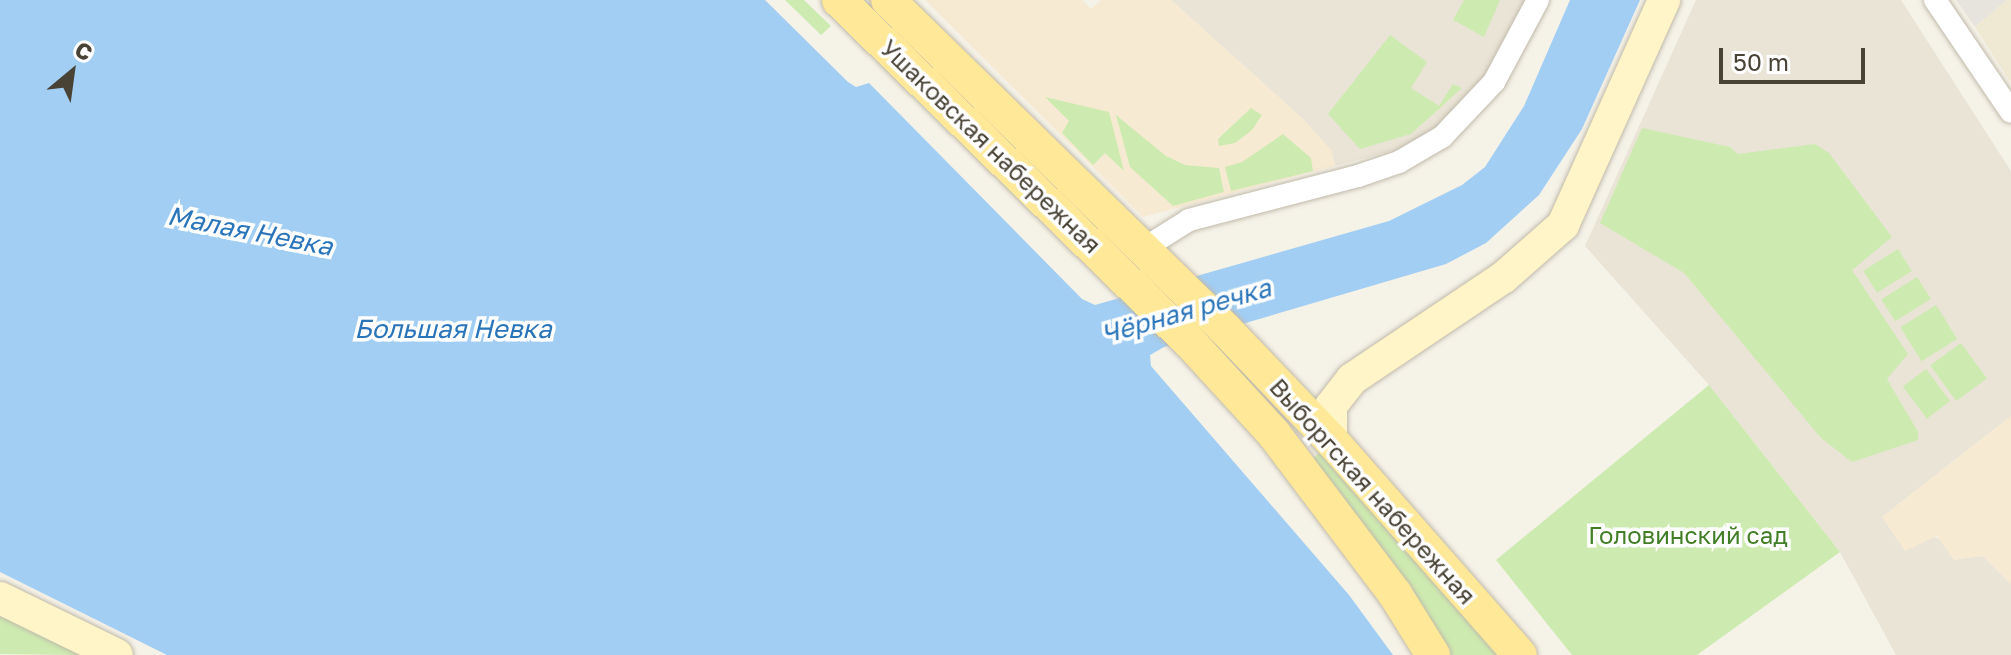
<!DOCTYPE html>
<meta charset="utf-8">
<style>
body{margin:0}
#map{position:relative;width:2011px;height:655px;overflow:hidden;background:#f5f2e8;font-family:"Golos Text",sans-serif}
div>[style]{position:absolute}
.residential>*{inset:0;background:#e9e4d6}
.commercial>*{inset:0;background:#f7ead3}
.industrial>*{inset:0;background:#e7e3dd}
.education>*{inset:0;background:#efe8d2}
.green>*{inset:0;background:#cdebb0;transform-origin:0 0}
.water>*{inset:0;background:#a2cef4}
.roads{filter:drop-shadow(0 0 2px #c1baaa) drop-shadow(0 0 2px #c1baaa)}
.street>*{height:22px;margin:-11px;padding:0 11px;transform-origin:11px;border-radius:11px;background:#fff}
.secondary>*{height:32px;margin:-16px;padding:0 16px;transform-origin:16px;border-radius:16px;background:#fff5c8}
.primary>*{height:34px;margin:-17px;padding:0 17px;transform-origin:17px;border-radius:17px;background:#ffe897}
span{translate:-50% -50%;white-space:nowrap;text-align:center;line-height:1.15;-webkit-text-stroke:7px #fff;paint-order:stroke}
.street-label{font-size:24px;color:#494336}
.park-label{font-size:24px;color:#427e26}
.water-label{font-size:26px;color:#2a75ba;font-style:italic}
.north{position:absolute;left:32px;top:32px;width:80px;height:80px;-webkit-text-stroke:6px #fff;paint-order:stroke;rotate:29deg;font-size:22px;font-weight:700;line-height:32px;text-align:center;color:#494336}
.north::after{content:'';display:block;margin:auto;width:28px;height:36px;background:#494336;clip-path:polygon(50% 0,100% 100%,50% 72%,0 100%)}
.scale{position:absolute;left:1719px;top:48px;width:146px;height:36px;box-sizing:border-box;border:4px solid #494336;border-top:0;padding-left:10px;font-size:24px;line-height:28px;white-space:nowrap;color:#494336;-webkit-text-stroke:6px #fff;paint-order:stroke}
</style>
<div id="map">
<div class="residential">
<div style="clip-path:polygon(1171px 0,1525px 0,1477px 89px,1444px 122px,1411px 146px,1335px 166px,1331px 151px,1302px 118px)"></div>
<div style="clip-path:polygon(1696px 0,1901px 0,2011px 171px,2011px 416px,1882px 517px,1983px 556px,2011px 584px,2011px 655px,1896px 655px,1840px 552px,1709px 385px,1585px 246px)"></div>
</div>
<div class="commercial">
<div style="clip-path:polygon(925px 0,1082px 0,1091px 9px,1101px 0,1171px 0,1302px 118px,1332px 151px,1335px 166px,1143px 217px)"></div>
<div style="clip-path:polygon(2011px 416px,2011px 584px,1983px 556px,1954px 560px,1937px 536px,1905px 551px,1882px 517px)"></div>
</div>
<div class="industrial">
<div style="clip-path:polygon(1956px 0,2007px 0,1975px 27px)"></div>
</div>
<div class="education">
<div style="clip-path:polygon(2007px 0,2011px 0,2011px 83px,1975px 27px)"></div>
</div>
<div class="green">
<div style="clip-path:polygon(785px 0,804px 0,831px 26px,821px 35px)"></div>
<div style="clip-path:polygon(1464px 0,1500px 0,1484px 37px,1453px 20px)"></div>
<div style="clip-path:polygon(1390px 35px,1427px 62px,1411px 88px,1439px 106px,1453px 84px,1462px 88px,1411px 134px,1360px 149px,1328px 114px)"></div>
<div style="clip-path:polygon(1045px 97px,1109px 112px,1124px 171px,1105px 153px,1093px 165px,1062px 133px,1069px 121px)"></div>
<div style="clip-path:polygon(1251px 108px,1262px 115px,1252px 130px,1235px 143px,1219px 146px,1218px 139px)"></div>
<div style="clip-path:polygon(1116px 115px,1166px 156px,1185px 165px,1219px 168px,1224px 192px,1173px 206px,1130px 167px)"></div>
<div style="clip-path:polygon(1642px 128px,1730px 147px,1738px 154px,1815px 144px,1829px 153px,1892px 237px,1852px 270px,1908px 354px,1887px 379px,1918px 432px,1918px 440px,1852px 462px,1821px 438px,1684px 273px,1600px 223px)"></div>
<div style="clip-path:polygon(1283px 134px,1311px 158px,1313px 171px,1231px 191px,1225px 167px,1242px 162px)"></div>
<div style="left:1898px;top:249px;width:26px;height:41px;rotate:58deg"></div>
<div style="left:1917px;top:277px;width:26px;height:42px;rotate:58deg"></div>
<div style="left:1936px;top:305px;width:40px;height:42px;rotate:58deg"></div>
<div style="left:1961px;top:343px;width:44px;height:38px;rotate:54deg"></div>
<div style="left:1926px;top:369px;width:40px;height:29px;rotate:53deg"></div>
<div style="clip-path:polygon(1709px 385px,1840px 552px,1697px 655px,1572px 655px,1496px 560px)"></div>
<div style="clip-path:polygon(1320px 452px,1503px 655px,1449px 655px,1312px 459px)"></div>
<div style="clip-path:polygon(0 615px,81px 655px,0 654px)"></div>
</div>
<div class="water">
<div style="clip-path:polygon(0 0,765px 0,848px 82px,856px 87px,869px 83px,1082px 299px,1095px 305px,1389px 221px,1462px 185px,1485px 167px,1524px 106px,1570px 0,1640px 0,1582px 129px,1539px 195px,1486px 243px,1446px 264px,1164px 347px,1150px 355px,1151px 366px,1349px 595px,1393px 655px,167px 655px,0 572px)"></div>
</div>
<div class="roads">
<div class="street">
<div style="left:1935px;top:0;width:135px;rotate:55.8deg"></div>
<div style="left:1143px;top:249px;width:54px;rotate:-32.2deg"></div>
<div style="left:1189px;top:220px;width:175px;rotate:-14.6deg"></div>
<div style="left:1358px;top:176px;width:43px;rotate:-18.9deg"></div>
<div style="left:1399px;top:162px;width:50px;rotate:-30.2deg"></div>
<div style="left:1442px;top:137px;width:76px;rotate:-46.6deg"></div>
<div style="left:1494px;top:82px;width:93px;rotate:-61.8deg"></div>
</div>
<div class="secondary">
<div style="left:1331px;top:440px;width:34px;rotate:-90deg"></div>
<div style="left:1331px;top:406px;width:34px;rotate:-52deg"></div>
<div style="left:1352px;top:379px;width:183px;rotate:-33.9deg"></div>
<div style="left:1504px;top:277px;width:79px;rotate:-41.4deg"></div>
<div style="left:1563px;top:225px;width:247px;rotate:-65.8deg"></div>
<div style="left:0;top:598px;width:130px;rotate:26deg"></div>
</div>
<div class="primary">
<div style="left:839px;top:0;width:487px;rotate:44.3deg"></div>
<div style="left:1188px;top:340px;width:127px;rotate:47.5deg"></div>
<div style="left:1274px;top:434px;width:201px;rotate:52.9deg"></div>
<div style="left:1395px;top:594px;width:72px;rotate:58.1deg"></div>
<div style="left:888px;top:0;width:471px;rotate:44.3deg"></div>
<div style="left:1225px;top:329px;width:153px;rotate:46.3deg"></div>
<div style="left:1331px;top:440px;width:286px;rotate:48.7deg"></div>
</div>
</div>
<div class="street-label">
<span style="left:991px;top:146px;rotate:44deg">Ушаковская набережная</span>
<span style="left:1373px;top:491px;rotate:48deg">Выборгская набережная</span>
</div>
<div class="park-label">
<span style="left:1688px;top:535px">Головинский сад</span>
</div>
<div class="water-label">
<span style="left:250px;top:231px;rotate:11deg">Малая Невка</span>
<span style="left:1186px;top:311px;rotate:-16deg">Чёрная речка</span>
<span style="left:453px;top:329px">Большая Невка</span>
</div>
<div class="north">С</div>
<div class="scale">50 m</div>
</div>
